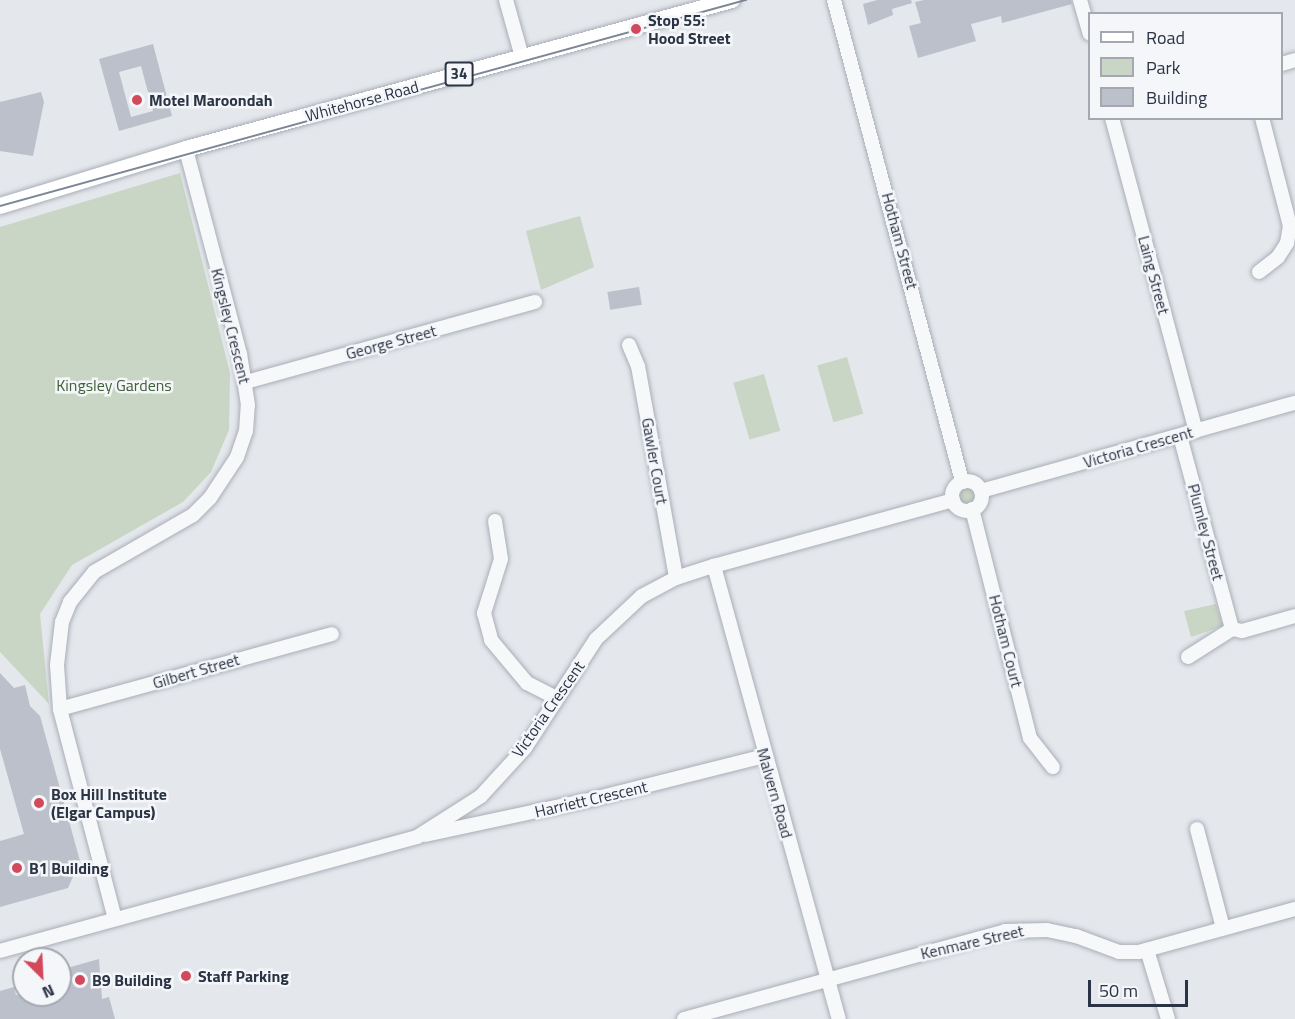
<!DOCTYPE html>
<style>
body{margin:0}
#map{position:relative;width:1295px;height:1019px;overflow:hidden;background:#e4e7ec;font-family:"Titillium Web",sans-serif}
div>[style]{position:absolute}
.green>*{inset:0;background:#c9d6c5;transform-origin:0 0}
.round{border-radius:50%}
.building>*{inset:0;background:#bbc0ca;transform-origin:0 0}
.roads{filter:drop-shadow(0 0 2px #a9aeb7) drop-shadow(0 0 2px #a9aeb7)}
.minor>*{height:14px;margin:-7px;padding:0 7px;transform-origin:7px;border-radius:7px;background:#f7f8fa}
.minor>.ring{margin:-7px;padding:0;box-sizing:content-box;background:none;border:14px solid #f7f8fa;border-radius:50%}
.major>*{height:16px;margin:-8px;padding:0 8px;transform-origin:8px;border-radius:8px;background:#fff}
.tram>*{height:1.5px;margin:-0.75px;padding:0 0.75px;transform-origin:0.75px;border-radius:0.75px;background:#7d8696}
.dots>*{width:16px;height:16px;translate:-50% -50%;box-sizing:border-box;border:3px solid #f4f6f9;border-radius:50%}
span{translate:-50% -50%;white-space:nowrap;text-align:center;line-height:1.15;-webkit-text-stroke:5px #f4f6f9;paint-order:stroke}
.shield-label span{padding:2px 4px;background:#f4f6f9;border:2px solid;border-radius:4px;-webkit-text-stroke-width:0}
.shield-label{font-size:15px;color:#2b3445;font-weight:700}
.poi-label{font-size:16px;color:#2b3445;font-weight:700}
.left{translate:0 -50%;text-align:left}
.street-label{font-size:16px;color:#2b3445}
.park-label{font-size:16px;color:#3f6138}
.legend{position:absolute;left:1088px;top:12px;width:195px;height:108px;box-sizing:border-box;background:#f4f6f9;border:2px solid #a4a8b1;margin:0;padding:8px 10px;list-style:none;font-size:18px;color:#2b3445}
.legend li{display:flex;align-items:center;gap:12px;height:30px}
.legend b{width:30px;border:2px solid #a4a8b1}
.north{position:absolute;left:12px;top:947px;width:60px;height:60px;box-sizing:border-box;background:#f4f6f9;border:2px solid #a4a8b1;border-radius:50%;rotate:156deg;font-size:16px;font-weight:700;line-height:24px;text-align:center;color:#2b3445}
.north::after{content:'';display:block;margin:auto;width:21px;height:27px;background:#d1495b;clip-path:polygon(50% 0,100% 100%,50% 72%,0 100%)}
.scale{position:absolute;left:1088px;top:980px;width:100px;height:27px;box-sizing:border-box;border:3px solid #2b3445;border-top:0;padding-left:8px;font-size:18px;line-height:21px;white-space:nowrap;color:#2b3445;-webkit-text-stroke:4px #f4f6f9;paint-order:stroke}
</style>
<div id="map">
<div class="green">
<div style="clip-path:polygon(180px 173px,230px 373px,229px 430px,211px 472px,183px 502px,72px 565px,40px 614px,49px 704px,0 652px,0 227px)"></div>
<div style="clip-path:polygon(580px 216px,594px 267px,541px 290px,526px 231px)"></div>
<div style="left:847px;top:357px;width:59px;height:31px;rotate:74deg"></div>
<div style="left:764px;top:374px;width:59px;height:32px;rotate:74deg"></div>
<div class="round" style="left:959px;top:487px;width:18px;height:18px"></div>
<div style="clip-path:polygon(1216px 604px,1223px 626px,1191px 637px,1184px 611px)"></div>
</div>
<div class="building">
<div style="clip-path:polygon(877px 0,911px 0,912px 3px,892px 9px,893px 15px,868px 25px,863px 4px)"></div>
<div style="clip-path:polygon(924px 0,1071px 0,1072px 4px,1002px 23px,1001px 16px,971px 24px,976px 41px,918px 58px,909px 26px,921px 23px,915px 2px)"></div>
<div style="clip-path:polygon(evenodd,153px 44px,172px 116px,119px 131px,99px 59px,153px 44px,141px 66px,153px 111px,131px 117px,119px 72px,141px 66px)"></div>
<div style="clip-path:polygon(41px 92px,44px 102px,33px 156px,0 151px,0 102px)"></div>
<div style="left:639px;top:287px;width:18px;height:32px;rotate:81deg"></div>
<div style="clip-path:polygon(0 673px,14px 688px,25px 685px,30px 706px,40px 716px,80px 861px,68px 888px,0 907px,0 841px,24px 834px,0 749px)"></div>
<div style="clip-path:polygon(99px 959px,102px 999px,109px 997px,115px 1019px,0 1019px,0 991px,14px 987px,16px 995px,60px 995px,60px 970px)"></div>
</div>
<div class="roads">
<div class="minor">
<div style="left:506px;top:0;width:59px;rotate:74.3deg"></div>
<div style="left:834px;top:0;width:499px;rotate:75.1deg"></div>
<div style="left:1080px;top:0;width:35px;rotate:74deg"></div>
<div style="left:1282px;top:64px;width:14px;rotate:-17deg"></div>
<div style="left:1112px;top:118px;width:324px;rotate:75deg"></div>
<div style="left:1259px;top:272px;width:24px;rotate:-38deg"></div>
<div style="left:1278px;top:257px;width:17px;rotate:-57deg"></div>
<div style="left:1287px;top:243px;width:17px;rotate:-80deg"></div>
<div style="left:1290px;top:226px;width:112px;rotate:-104.5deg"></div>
<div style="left:629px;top:345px;width:23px;rotate:67deg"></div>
<div style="left:638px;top:366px;width:215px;rotate:79.8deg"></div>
<div style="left:246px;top:382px;width:300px;rotate:-15.5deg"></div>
<div style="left:1180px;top:436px;width:200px;rotate:74.9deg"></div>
<div class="ring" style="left:952px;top:481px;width:16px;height:16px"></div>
<div style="left:981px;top:491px;width:326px;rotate:-15.7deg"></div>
<div style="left:972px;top:509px;width:236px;rotate:75.8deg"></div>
<div style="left:1030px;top:738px;width:37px;rotate:52deg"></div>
<div style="left:495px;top:521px;width:38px;rotate:81deg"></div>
<div style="left:501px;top:559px;width:57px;rotate:107.5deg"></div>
<div style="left:484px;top:613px;width:28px;rotate:75deg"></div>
<div style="left:491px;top:640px;width:56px;rotate:50.1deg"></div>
<div style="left:527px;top:683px;width:33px;rotate:27deg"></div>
<div style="left:714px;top:566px;width:470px;rotate:74.6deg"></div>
<div style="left:1188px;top:657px;width:52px;rotate:-32.5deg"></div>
<div style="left:1232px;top:629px;width:10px;rotate:11deg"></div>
<div style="left:1242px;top:631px;width:55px;rotate:-15.8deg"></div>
<div style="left:60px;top:709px;width:282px;rotate:-15.4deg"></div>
<div style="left:1197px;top:829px;width:102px;rotate:75.3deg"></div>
<div style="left:425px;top:835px;width:172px;rotate:-12.1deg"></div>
<div style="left:593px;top:799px;width:176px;rotate:-14.1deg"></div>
<div style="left:115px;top:919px;width:217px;rotate:-104.7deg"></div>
<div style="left:60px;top:709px;width:44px;rotate:-93.9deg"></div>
<div style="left:57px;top:665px;width:43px;rotate:-83.4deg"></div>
<div style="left:62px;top:622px;width:22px;rotate:-68deg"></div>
<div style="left:70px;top:602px;width:38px;rotate:-51deg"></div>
<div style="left:94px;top:572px;width:114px;rotate:-29.9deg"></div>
<div style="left:193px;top:515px;width:24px;rotate:-45deg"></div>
<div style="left:210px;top:498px;width:49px;rotate:-56.6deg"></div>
<div style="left:237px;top:457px;width:28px;rotate:-71deg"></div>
<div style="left:246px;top:431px;width:26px;rotate:-86deg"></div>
<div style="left:248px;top:405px;width:52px;rotate:-98.9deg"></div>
<div style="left:240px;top:354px;width:212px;rotate:-104.8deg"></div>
<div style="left:1147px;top:950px;width:72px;rotate:73.1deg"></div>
<div style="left:0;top:951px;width:432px;rotate:-15.3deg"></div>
<div style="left:417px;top:837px;width:76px;rotate:-32.6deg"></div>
<div style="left:481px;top:796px;width:65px;rotate:-47.5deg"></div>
<div style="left:525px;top:748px;width:130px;rotate:-56.9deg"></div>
<div style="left:596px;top:639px;width:63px;rotate:-43.1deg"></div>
<div style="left:642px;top:596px;width:38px;rotate:-28deg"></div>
<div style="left:676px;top:578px;width:40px;rotate:-18deg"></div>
<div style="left:714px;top:566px;width:248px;rotate:-15.4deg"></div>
<div style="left:684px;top:1019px;width:333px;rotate:-15.3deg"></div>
<div style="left:1005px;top:931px;width:42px;rotate:-1.4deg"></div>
<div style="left:1047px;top:930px;width:30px;rotate:12deg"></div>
<div style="left:1076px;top:936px;width:46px;rotate:20.4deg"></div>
<div style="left:1119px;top:952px;width:20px"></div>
<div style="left:1139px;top:952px;width:162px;rotate:-15.4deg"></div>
</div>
<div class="major">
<div style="left:0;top:206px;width:195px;rotate:-17deg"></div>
<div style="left:186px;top:149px;width:566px;rotate:-15.26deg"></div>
</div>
</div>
<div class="tram">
<div style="left:0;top:206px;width:774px;rotate:-15.44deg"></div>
</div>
<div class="dots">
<div style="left:636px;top:29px;background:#d1495b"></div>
<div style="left:137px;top:100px;background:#d1495b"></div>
<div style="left:39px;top:803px;background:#d1495b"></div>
<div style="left:17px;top:868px;background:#d1495b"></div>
<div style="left:186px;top:976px;background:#d1495b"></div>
<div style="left:80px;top:980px;background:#d1495b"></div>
</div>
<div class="shield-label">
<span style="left:459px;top:74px">34</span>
</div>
<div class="poi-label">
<span class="left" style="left:648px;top:29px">Stop 55:<br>Hood Street</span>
<span class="left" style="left:149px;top:100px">Motel Maroondah</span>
<span class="left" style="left:51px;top:803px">Box Hill Institute<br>(Elgar Campus)</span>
<span class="left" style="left:29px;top:868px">B1 Building</span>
<span class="left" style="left:198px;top:976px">Staff Parking</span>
<span class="left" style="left:92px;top:980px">B9 Building</span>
</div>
<div class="street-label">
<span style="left:362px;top:101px;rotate:-15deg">Whitehorse Road</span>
<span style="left:900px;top:241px;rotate:75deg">Hotham Street</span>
<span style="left:1154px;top:275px;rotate:75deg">Laing Street</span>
<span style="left:231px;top:326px;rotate:76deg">Kingsley Crescent</span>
<span style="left:391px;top:342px;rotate:-15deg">George Street</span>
<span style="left:1138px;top:447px;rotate:-16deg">Victoria Crescent</span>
<span style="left:655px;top:461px;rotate:80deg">Gawler Court</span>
<span style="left:1206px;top:532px;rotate:75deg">Plumley Street</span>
<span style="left:1006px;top:641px;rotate:76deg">Hotham Court</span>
<span style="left:196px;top:671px;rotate:-16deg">Gilbert Street</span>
<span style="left:548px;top:709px;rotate:-55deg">Victoria Crescent</span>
<span style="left:775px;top:793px;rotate:74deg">Malvern Road</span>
<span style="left:591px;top:799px;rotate:-13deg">Harriett Crescent</span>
<span style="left:972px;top:942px;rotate:-13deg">Kenmare Street</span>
</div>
<div class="park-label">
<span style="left:114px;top:385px">Kingsley Gardens</span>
</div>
<ul class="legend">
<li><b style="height:8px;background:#fff"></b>Road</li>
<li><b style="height:16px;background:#c9d6c5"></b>Park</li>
<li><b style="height:16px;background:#bbc0ca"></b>Building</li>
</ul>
<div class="north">N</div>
<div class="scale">50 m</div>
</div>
